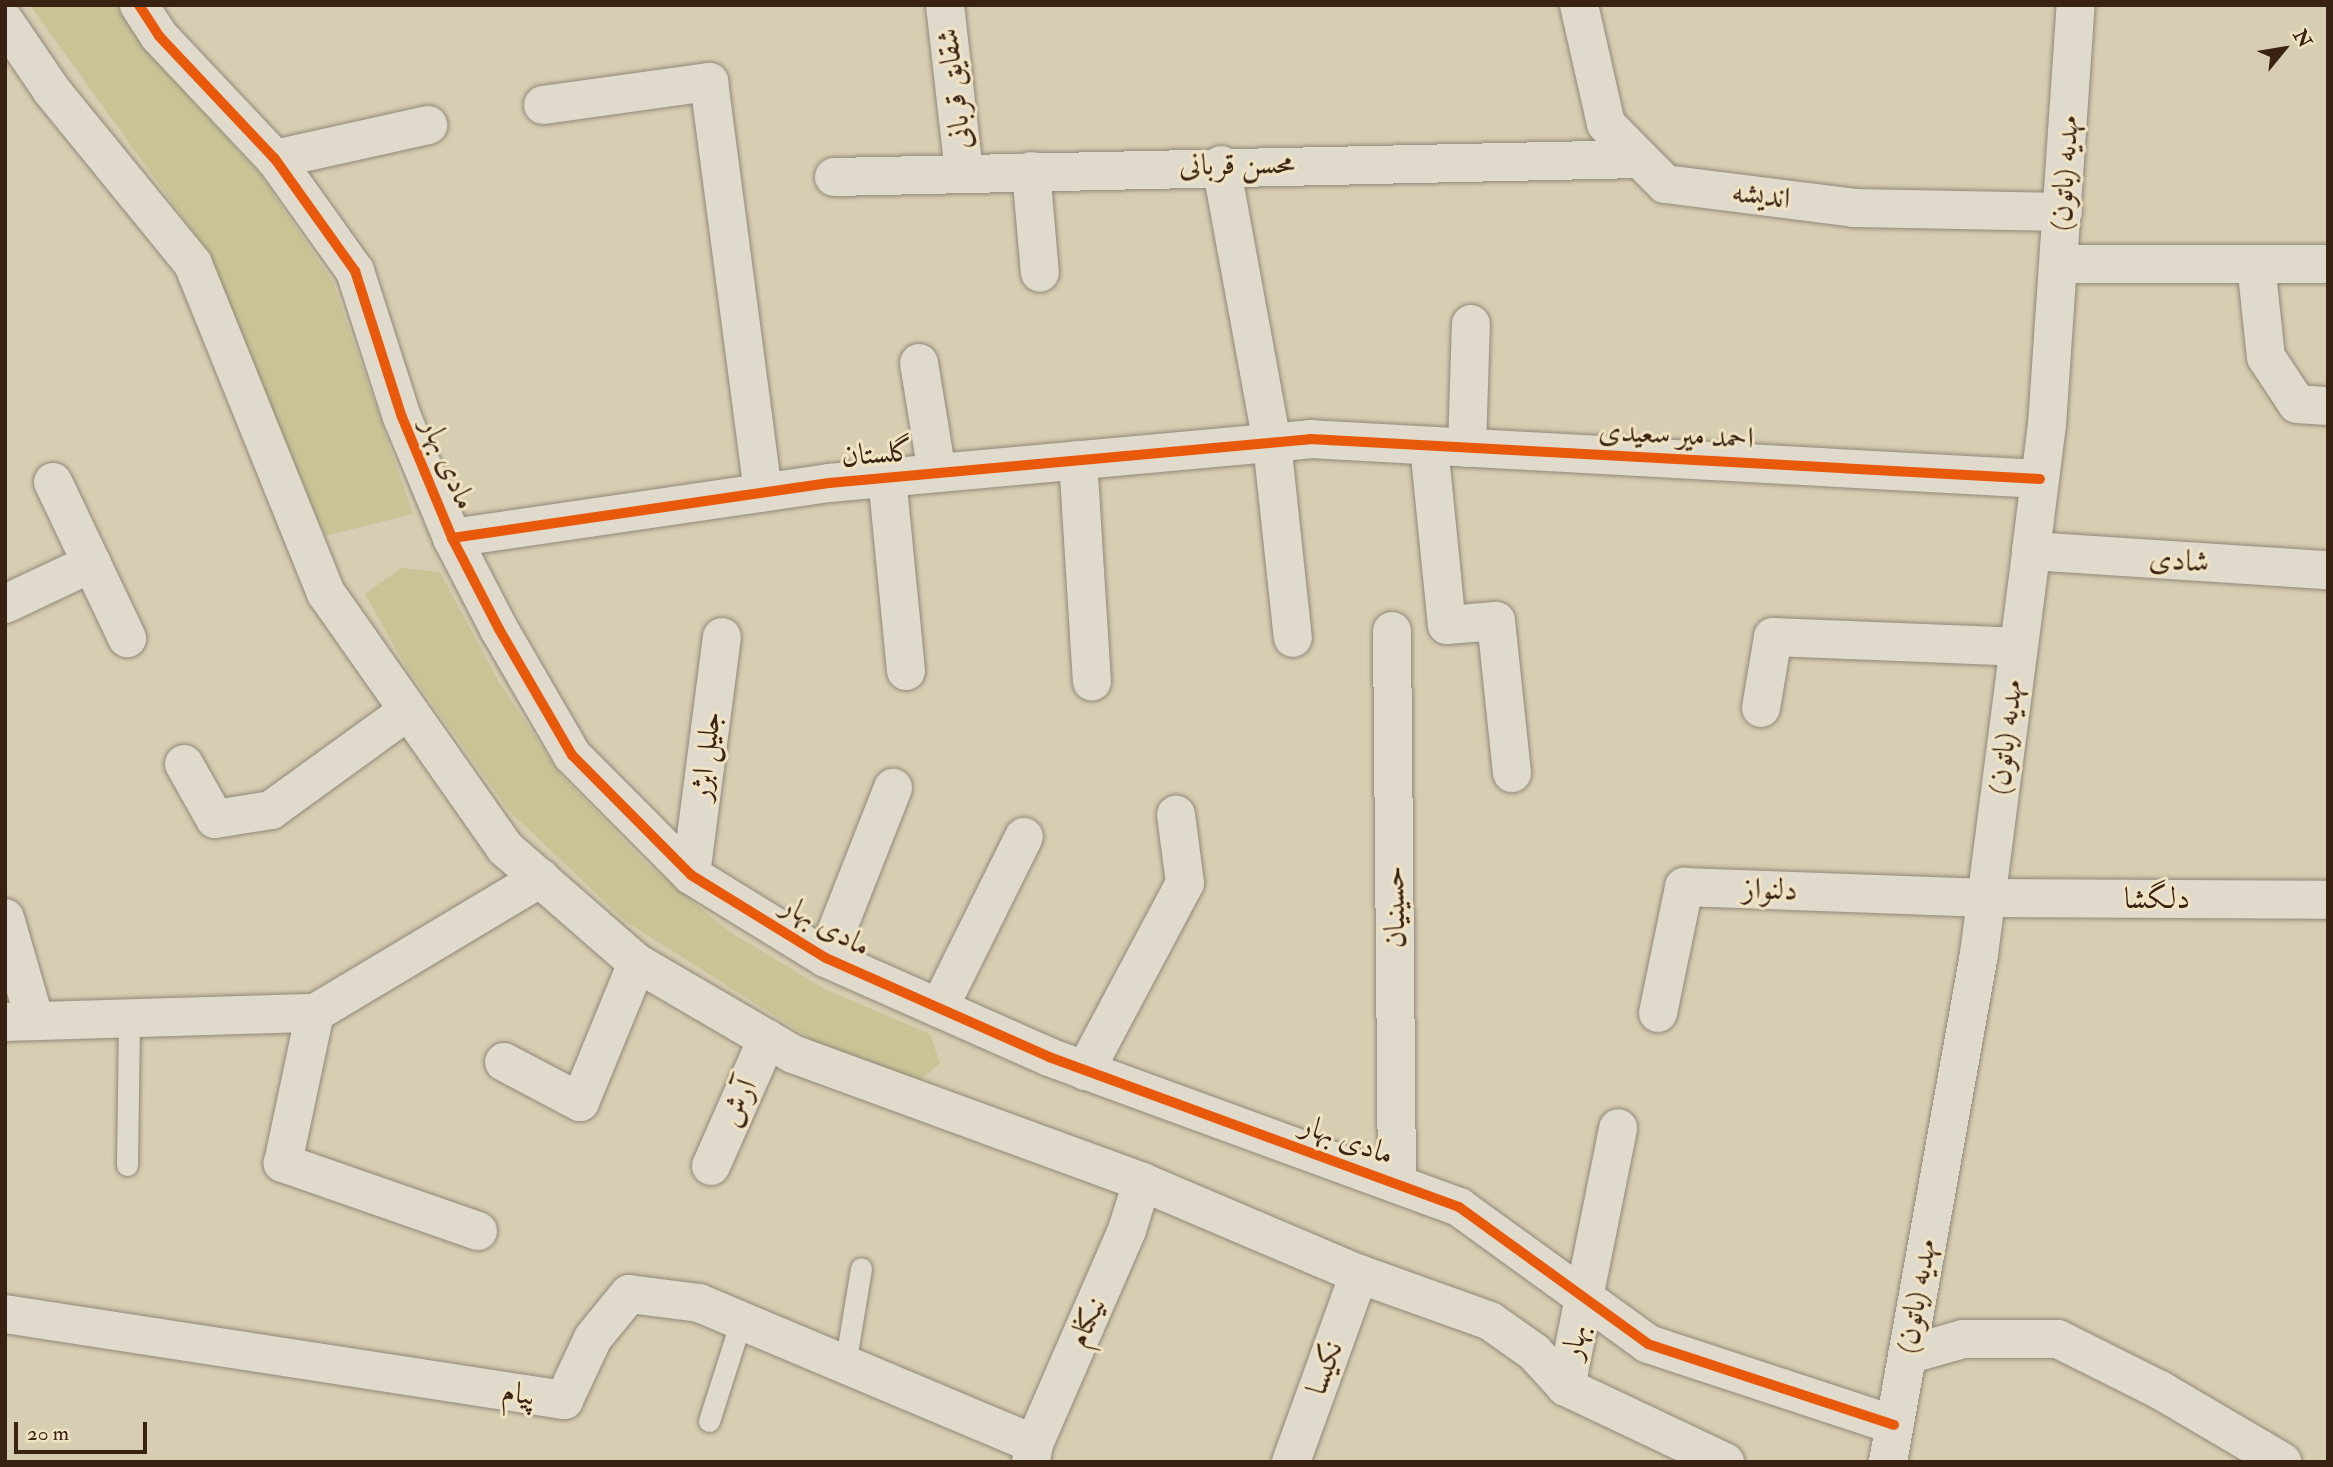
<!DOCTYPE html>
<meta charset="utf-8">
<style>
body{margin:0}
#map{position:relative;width:2333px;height:1467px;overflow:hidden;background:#d7cdb2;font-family:"IM FELL Double Pica",Amiri,serif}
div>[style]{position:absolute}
.green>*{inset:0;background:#c9c396}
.roads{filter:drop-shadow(0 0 2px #908777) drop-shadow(0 0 2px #908777)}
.service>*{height:21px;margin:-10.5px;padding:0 10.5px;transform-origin:10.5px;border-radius:10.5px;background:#e0dacc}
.minor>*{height:38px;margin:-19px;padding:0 19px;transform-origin:19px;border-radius:19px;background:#e0dacc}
.tertiary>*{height:38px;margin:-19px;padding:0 19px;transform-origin:19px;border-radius:19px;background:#e0dacc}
.cycleway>*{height:10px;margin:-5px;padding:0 5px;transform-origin:5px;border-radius:5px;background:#e8590c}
span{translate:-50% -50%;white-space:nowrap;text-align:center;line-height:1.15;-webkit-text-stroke:6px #efe3c3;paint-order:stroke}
.street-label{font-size:30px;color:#3a2213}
.frame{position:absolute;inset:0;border:7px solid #3a2213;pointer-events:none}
.north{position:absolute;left:2249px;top:14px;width:70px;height:70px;-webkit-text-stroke:5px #efe3c3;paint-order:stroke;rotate:60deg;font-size:19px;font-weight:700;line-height:28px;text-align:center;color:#3a2213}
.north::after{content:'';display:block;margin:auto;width:24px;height:32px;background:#3a2213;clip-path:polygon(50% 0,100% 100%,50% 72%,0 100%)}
.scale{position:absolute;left:14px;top:1422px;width:133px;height:32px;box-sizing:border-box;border:4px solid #3a2213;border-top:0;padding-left:9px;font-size:21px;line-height:24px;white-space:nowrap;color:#3a2213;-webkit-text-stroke:5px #efe3c3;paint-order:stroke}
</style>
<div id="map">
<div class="green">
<div style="clip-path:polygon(30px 5px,115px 5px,142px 46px,259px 173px,333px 282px,413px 514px,325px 536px,204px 247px)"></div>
<div style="clip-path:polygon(401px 568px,440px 572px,499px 682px,560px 774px,646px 863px,730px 932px,827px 990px,930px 1034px,940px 1064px,901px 1096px,625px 921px,509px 811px,404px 664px,365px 594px)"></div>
</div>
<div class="roads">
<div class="service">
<div style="left:127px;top:1165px;width:147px;rotate:-89.2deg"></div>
<div style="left:845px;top:1365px;width:98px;rotate:-80.6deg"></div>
<div style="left:709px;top:1421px;width:105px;rotate:-72.3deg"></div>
</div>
<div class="minor">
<div style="left:945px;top:5px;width:169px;rotate:83.5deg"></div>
<div style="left:1579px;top:5px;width:122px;rotate:77.2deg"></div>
<div style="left:1606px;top:124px;width:84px;rotate:45.5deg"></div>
<div style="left:1665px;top:184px;width:191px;rotate:7.2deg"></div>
<div style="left:1854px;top:208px;width:209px;rotate:1.1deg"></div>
<div style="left:543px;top:105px;width:168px;rotate:-7.9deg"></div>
<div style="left:709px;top:82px;width:414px;rotate:82.5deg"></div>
<div style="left:275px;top:159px;width:157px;rotate:-12.5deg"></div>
<div style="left:1221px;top:165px;width:283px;rotate:79.6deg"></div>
<div style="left:1272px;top:443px;width:196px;rotate:83.9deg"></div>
<div style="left:1031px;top:171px;width:102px;rotate:85deg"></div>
<div style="left:834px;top:177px;width:806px;rotate:-1.28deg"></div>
<div style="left:2059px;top:264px;width:269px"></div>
<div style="left:2256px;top:264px;width:94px;rotate:83.9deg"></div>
<div style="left:2266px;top:357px;width:56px;rotate:56.6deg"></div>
<div style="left:2297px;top:404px;width:31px;rotate:4deg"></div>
<div style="left:919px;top:363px;width:111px;rotate:80.7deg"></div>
<div style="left:1429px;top:446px;width:180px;rotate:84.3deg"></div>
<div style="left:1447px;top:625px;width:49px;rotate:-4.7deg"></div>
<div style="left:1496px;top:621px;width:153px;rotate:84deg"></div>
<div style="left:1467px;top:448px;width:124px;rotate:-88.2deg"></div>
<div style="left:1078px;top:460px;width:222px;rotate:86.4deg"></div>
<div style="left:887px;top:477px;width:195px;rotate:84.4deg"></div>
<div style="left:53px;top:482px;width:173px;rotate:64.6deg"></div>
<div style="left:452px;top:538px;width:381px;rotate:-8.3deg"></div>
<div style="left:829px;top:483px;width:483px;rotate:-5.2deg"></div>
<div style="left:1310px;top:439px;width:731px;rotate:3.14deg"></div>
<div style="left:2031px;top:551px;width:298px;rotate:3.7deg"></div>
<div style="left:5px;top:604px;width:96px;rotate:-25.2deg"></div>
<div style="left:1392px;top:631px;width:553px;rotate:89.48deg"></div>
<div style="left:1761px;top:708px;width:72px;rotate:-80.4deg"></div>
<div style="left:1773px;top:637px;width:245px;rotate:2.3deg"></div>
<div style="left:184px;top:764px;width:63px;rotate:60.6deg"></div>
<div style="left:215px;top:819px;width:57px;rotate:-9.1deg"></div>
<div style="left:271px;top:810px;width:169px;rotate:-35.9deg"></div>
<div style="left:691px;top:875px;width:240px;rotate:-82.6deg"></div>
<div style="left:5px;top:918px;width:107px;rotate:73.8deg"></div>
<div style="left:826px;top:958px;width:183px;rotate:-68.5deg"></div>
<div style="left:939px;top:1008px;width:191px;rotate:-63.6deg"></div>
<div style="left:1658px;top:1013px;width:129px;rotate:-78.3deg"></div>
<div style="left:1684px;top:887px;width:302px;rotate:2.1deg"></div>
<div style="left:1986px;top:898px;width:342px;rotate:0.3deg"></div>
<div style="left:5px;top:1022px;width:310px;rotate:-1.7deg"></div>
<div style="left:504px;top:1062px;width:86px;rotate:27.8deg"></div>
<div style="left:580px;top:1102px;width:150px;rotate:-67.7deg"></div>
<div style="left:1085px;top:1071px;width:213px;rotate:-62deg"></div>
<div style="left:1185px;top:883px;width:69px;rotate:-97.5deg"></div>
<div style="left:711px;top:1166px;width:139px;rotate:-66.2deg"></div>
<div style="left:478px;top:1231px;width:207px;rotate:-160.8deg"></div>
<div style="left:283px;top:1163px;width:153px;rotate:-78deg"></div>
<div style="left:315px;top:1013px;width:263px;rotate:-30.9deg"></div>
<div style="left:5px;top:1314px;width:566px;rotate:8.75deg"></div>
<div style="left:564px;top:1400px;width:68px;rotate:-64.9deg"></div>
<div style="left:593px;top:1338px;width:57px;rotate:-50.7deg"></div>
<div style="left:629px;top:1294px;width:71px;rotate:7.3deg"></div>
<div style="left:699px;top:1303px;width:363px;rotate:22.8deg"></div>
<div style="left:1907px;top:1355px;width:58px;rotate:-15.9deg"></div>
<div style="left:1963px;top:1339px;width:95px"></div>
<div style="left:2058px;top:1339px;width:114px;rotate:26.6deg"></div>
<div style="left:2160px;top:1390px;width:142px;rotate:30.5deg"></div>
<div style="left:1566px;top:1387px;width:264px;rotate:-78.6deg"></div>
<div style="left:1031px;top:1462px;width:18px;rotate:-81deg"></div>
<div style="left:1034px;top:1444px;width:233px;rotate:-66.5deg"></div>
<div style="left:1127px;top:1230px;width:50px;rotate:-72.6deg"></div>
<div style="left:1291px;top:1462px;width:200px;rotate:-70.1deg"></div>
</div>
<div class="tertiary">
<div style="left:139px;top:5px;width:37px;rotate:57deg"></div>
<div style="left:159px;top:36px;width:169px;rotate:46.7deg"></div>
<div style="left:275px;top:159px;width:138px;rotate:54.5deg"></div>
<div style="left:355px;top:271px;width:153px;rotate:72.2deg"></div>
<div style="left:402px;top:417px;width:131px;rotate:67.5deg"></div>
<div style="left:452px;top:538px;width:102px;rotate:62.7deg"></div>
<div style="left:499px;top:629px;width:146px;rotate:59.9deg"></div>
<div style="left:572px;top:755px;width:169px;rotate:45.2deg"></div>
<div style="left:691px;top:875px;width:158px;rotate:31.6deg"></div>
<div style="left:826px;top:958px;width:244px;rotate:23.9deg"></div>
<div style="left:1049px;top:1057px;width:437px;rotate:20.1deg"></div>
<div style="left:1459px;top:1207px;width:233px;rotate:35.9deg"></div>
<div style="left:1648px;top:1344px;width:259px;rotate:18.2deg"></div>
<div style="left:5px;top:22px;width:83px;rotate:55.7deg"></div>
<div style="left:52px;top:91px;width:223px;rotate:50.8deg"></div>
<div style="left:193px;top:264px;width:355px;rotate:68deg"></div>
<div style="left:326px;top:593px;width:312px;rotate:54.9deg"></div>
<div style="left:505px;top:848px;width:175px;rotate:41.1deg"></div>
<div style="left:637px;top:963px;width:181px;rotate:30.3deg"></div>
<div style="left:793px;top:1054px;width:372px;rotate:20.1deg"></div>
<div style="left:1142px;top:1182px;width:236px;rotate:23deg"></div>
<div style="left:1359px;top:1274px;width:139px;rotate:19.7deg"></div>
<div style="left:1490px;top:1321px;width:54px;rotate:35.2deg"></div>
<div style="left:1534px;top:1352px;width:47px;rotate:47.6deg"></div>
<div style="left:1566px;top:1387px;width:176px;rotate:25.3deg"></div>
<div style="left:1888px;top:1462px;width:516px;rotate:-79.84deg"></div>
<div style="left:1979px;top:954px;width:406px;rotate:-82.6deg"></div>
<div style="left:2031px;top:551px;width:127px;rotate:-82.8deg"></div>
<div style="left:2047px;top:425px;width:421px;rotate:-86.1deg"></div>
</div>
</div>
<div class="cycleway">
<div style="left:139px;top:5px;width:37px;rotate:57deg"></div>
<div style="left:159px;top:36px;width:169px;rotate:46.7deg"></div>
<div style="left:275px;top:159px;width:138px;rotate:54.5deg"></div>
<div style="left:355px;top:271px;width:153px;rotate:72.2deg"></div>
<div style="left:402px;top:417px;width:131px;rotate:67.5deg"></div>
<div style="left:452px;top:538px;width:102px;rotate:62.7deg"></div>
<div style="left:499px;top:629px;width:146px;rotate:59.9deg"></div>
<div style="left:572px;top:755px;width:169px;rotate:45.2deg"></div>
<div style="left:691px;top:875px;width:158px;rotate:31.6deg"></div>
<div style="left:826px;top:958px;width:244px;rotate:23.9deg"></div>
<div style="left:1049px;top:1057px;width:437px;rotate:20.1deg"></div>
<div style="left:1459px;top:1207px;width:233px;rotate:35.9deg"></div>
<div style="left:1648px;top:1344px;width:259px;rotate:18.2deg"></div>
<div style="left:452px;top:538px;width:381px;rotate:-8.3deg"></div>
<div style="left:829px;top:483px;width:483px;rotate:-5.2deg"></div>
<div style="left:1310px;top:439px;width:731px;rotate:3.14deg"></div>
</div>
<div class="street-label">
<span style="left:955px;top:89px;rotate:-97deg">شقایق قربانی</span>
<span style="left:1237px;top:165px;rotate:-1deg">محسن قربانی</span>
<span style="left:2065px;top:173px;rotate:-86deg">مهدیه (باتون)</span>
<span style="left:1761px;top:196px;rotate:7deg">اندیشه</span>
<span style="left:1676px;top:435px;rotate:3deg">احمد میر سعیدی</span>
<span style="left:877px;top:454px;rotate:-5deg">گلستان</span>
<span style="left:448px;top:464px;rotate:67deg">مادی بهار</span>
<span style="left:2179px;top:561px;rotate:4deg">شادی</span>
<span style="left:2006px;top:737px;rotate:-83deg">مهدیه (باتون)</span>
<span style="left:706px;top:756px;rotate:-83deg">جلیل ابژر</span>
<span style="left:1770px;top:890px;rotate:2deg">دلنواز</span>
<span style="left:2157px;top:899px">دلگشا</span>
<span style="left:1395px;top:907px;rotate:-91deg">حسینیان</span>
<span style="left:826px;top:926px;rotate:29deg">مادی بهار</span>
<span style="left:739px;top:1103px;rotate:-66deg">آرش</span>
<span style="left:1347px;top:1140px;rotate:20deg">مادی بهار</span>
<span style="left:1917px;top:1296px;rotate:-80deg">مهدیه (باتون)</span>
<span style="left:1087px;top:1322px;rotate:-66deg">نیکنام</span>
<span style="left:1575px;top:1342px;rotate:-79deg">بهار</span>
<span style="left:1325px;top:1368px;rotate:-70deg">نکیسا</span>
<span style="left:519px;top:1394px;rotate:8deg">پیام</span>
</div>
<div class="frame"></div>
<div class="north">N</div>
<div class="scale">20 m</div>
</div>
